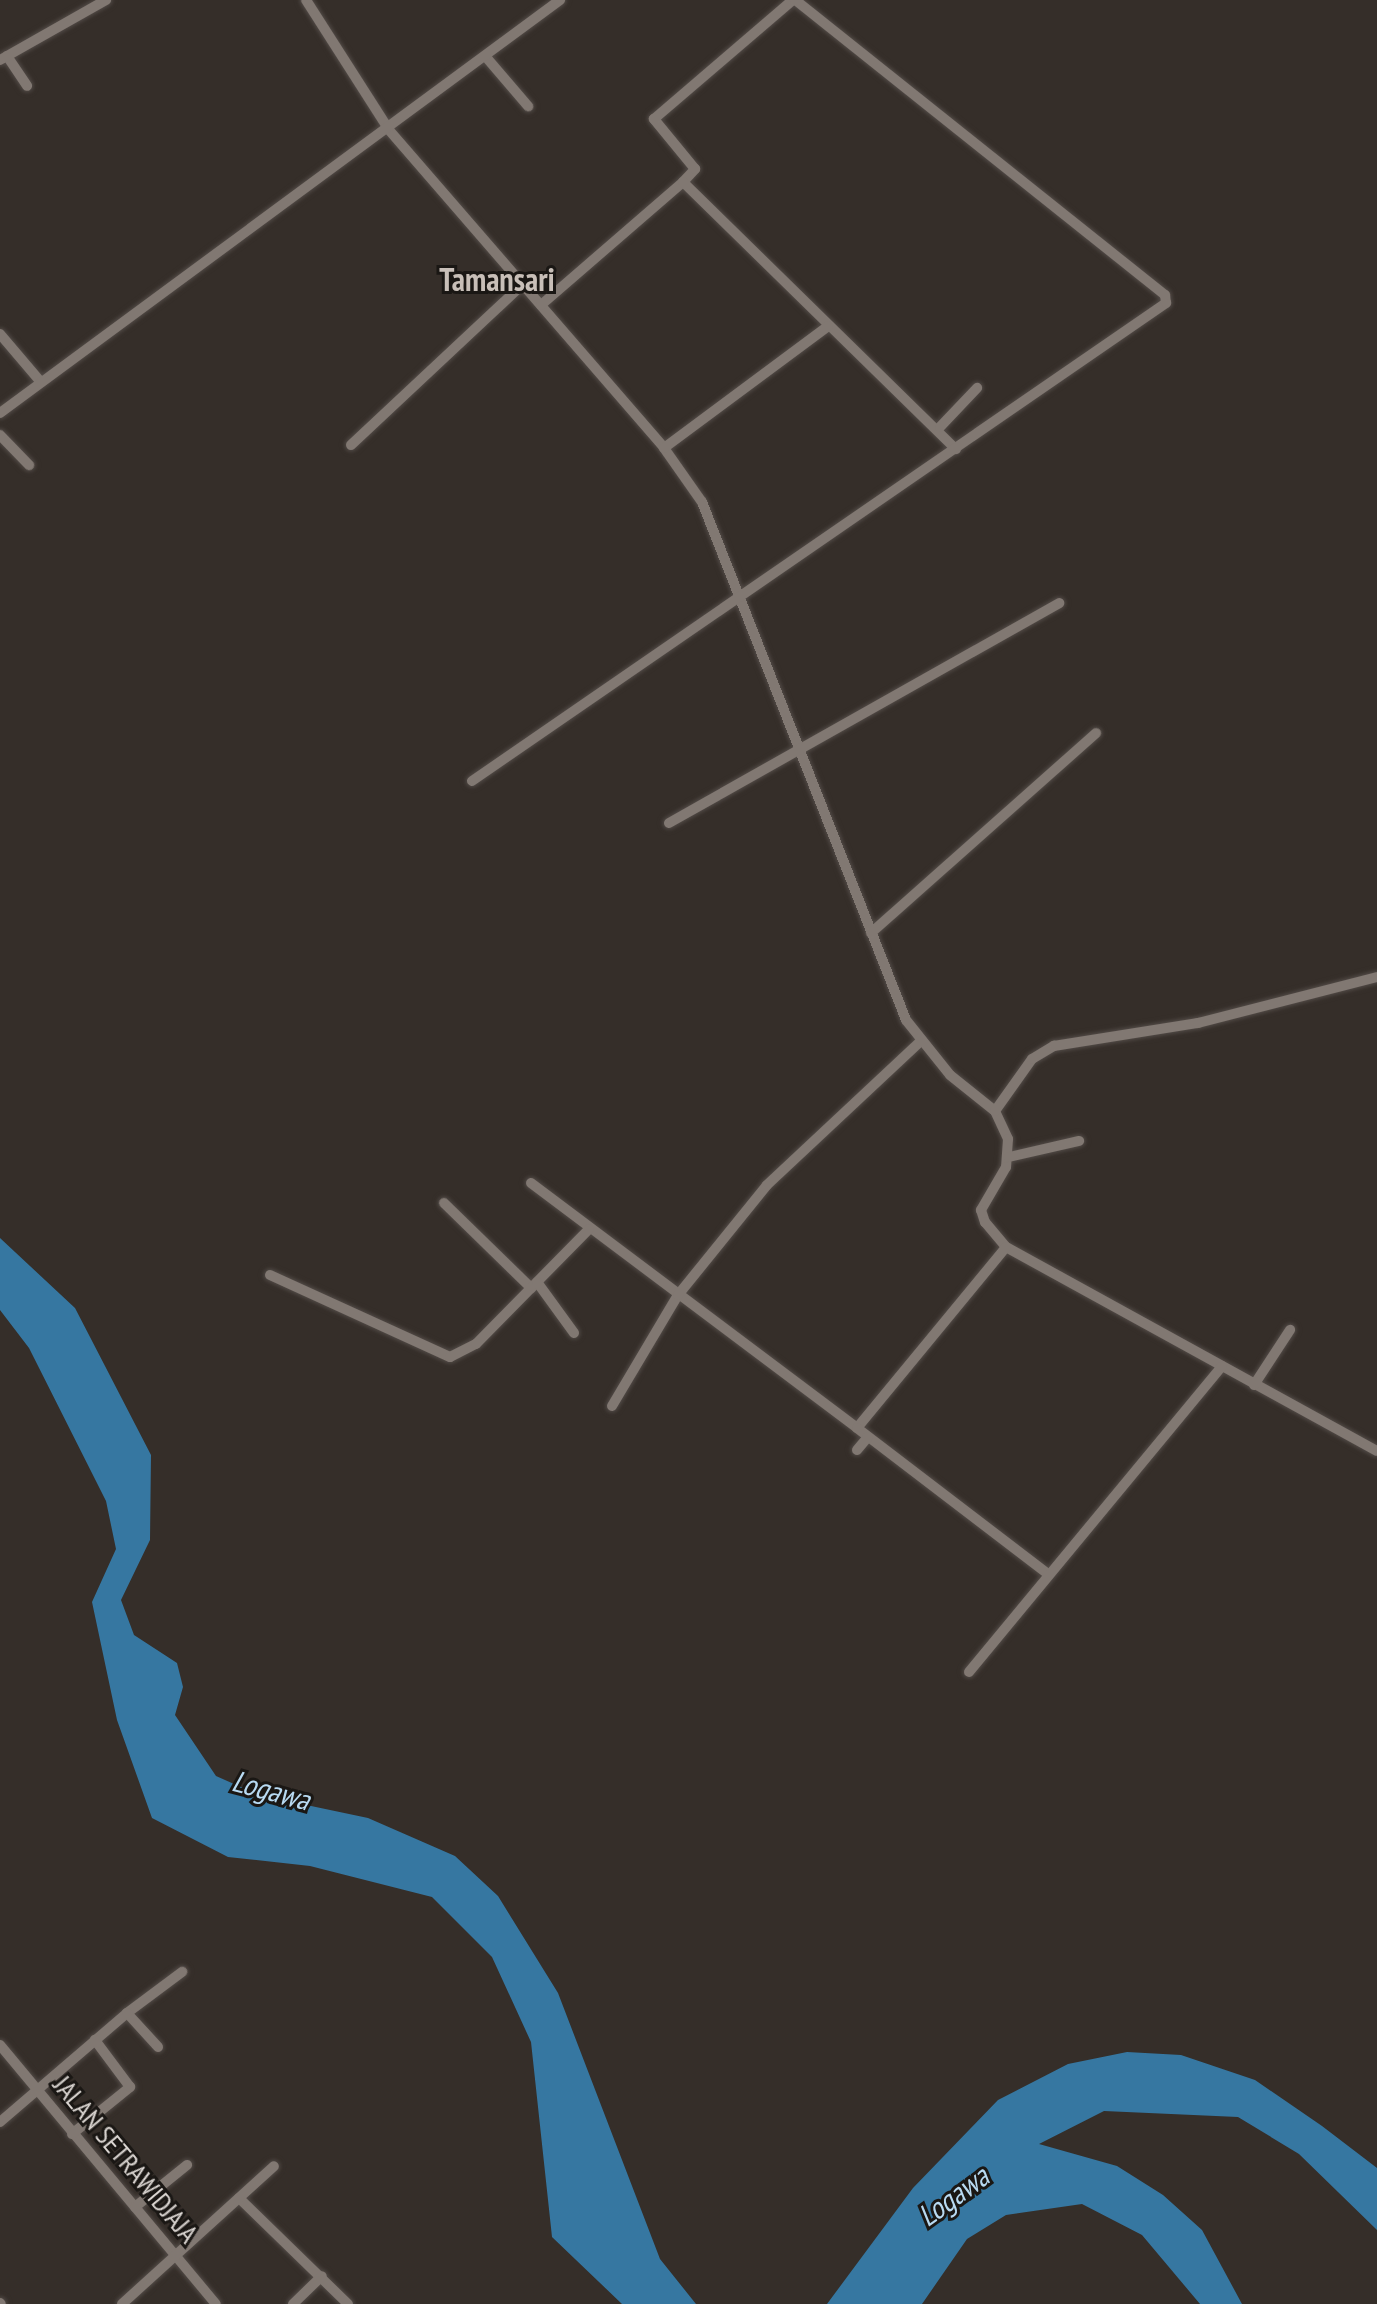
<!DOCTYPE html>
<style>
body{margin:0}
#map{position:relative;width:1377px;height:2304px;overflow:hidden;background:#352e29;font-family:"PT Sans Narrow",sans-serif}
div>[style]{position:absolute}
.water>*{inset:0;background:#3677a1}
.roads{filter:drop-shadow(0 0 2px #524b47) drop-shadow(0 0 2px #524b47)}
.minor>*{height:10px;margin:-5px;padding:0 5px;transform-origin:5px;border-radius:5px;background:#817872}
span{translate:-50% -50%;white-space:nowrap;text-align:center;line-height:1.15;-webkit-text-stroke:6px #1a1714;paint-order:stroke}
.street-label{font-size:28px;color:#dad5d1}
.water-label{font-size:30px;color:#b8daf2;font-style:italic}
.quarter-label{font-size:32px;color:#c8bfb8;font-weight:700}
</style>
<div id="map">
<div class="water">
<div style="clip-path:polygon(0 1238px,75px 1308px,151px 1455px,150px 1540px,121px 1600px,134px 1635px,177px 1663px,183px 1687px,175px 1715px,216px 1776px,259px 1795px,368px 1818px,455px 1856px,498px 1896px,558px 1993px,660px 2259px,696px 2304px,622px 2304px,552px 2237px,531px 2042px,492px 1957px,432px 1897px,310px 1866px,228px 1857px,152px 1818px,117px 1720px,92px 1602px,116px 1549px,106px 1501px,29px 1348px,0 1310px)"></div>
<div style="clip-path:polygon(1127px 2052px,1181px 2055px,1255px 2080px,1322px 2126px,1377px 2168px,1377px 2230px,1299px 2154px,1238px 2117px,1104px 2111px,1039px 2144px,1117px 2166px,1163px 2195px,1202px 2230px,1242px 2304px,1200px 2304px,1142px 2235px,1082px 2204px,1006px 2215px,967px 2239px,922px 2304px,827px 2304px,913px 2188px,998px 2100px,1068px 2064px)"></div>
</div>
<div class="roads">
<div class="minor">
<div style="left:306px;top:0;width:154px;rotate:57.4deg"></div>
<div style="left:389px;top:130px;width:420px;rotate:49.1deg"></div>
<div style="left:664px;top:448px;width:66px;rotate:54.9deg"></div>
<div style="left:702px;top:502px;width:557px;rotate:68.5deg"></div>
<div style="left:906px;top:1020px;width:70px;rotate:51.3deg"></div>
<div style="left:950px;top:1075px;width:58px;rotate:38.7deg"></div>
<div style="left:995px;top:1111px;width:31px;rotate:65deg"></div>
<div style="left:1008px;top:1139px;width:28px;rotate:94deg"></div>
<div style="left:1006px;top:1167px;width:50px;rotate:120.2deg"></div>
<div style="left:981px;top:1210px;width:13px;rotate:72deg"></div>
<div style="left:985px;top:1222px;width:33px;rotate:50deg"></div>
<div style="left:1006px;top:1247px;width:423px;rotate:28.8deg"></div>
<div style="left:7px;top:56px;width:36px;rotate:56deg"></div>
<div style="left:486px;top:57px;width:65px;rotate:49.4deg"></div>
<div style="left:0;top:60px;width:122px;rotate:-29.5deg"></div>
<div style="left:683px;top:182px;width:18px;rotate:-47deg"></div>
<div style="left:695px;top:169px;width:65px;rotate:-129.4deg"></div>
<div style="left:654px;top:119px;width:183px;rotate:-40.6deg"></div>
<div style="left:541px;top:305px;width:188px;rotate:-40.9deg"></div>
<div style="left:683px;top:182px;width:382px;rotate:44.4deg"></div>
<div style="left:0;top:334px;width:62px;rotate:49.6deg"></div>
<div style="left:0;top:413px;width:696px;rotate:-36.41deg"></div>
<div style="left:940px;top:427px;width:54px;rotate:-46.5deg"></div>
<div style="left:0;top:435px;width:42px;rotate:46deg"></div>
<div style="left:351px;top:445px;width:234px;rotate:-43.1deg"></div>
<div style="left:664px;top:448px;width:204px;rotate:-36.6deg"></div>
<div style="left:472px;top:781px;width:843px;rotate:-34.56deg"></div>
<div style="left:1166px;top:303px;width:8px;rotate:-97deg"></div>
<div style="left:1165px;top:295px;width:473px;rotate:-141.4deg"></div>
<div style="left:669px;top:823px;width:448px;rotate:-29.4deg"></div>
<div style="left:871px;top:933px;width:301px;rotate:-41.6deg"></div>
<div style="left:995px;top:1111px;width:64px;rotate:-54.6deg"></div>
<div style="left:1032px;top:1059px;width:26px;rotate:-31deg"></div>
<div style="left:1054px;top:1046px;width:146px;rotate:-9.1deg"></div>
<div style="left:1198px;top:1023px;width:185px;rotate:-14.4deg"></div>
<div style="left:1009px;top:1157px;width:72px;rotate:-12.9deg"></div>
<div style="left:531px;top:1183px;width:408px;rotate:36.9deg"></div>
<div style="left:857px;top:1428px;width:234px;rotate:-50.5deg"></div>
<div style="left:444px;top:1203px;width:122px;rotate:44.3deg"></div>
<div style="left:270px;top:1275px;width:198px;rotate:24.5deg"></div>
<div style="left:450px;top:1357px;width:29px;rotate:-27deg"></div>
<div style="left:476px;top:1344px;width:161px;rotate:-45.5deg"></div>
<div style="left:537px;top:1282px;width:63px;rotate:54deg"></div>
<div style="left:1254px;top:1385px;width:66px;rotate:-56.8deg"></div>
<div style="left:612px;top:1406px;width:129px;rotate:-59.3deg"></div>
<div style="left:678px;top:1295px;width:141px;rotate:-51deg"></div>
<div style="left:767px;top:1185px;width:211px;rotate:-43.1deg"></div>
<div style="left:857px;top:1428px;width:240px;rotate:37.4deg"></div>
<div style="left:857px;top:1450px;width:17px;rotate:-50deg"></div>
<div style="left:969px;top:1672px;width:397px;rotate:-50.4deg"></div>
<div style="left:127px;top:2013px;width:69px;rotate:-36.7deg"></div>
<div style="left:0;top:2045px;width:337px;rotate:50.2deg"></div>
<div style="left:0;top:2122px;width:167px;rotate:-40.6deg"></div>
<div style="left:127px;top:2013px;width:46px;rotate:47.6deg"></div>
<div style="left:72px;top:2134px;width:75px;rotate:-39deg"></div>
<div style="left:130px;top:2087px;width:59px;rotate:-126.7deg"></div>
<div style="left:239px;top:2198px;width:152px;rotate:44.2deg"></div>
<div style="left:135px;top:2207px;width:67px;rotate:-38.9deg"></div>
<div style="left:0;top:2303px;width:1px;rotate:45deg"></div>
<div style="left:122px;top:2304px;width:205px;rotate:-42.2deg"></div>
<div style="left:293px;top:2304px;width:40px;rotate:-44deg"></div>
</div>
</div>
<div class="street-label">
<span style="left:126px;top:2159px;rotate:50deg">JALAN SETRAWIDJAJA</span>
</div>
<div class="water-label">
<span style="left:271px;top:1790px;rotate:15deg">Logawa</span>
<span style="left:953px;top:2196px;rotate:-36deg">Logawa</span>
</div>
<div class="quarter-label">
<span style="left:497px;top:279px">Tamansari</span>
</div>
</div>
